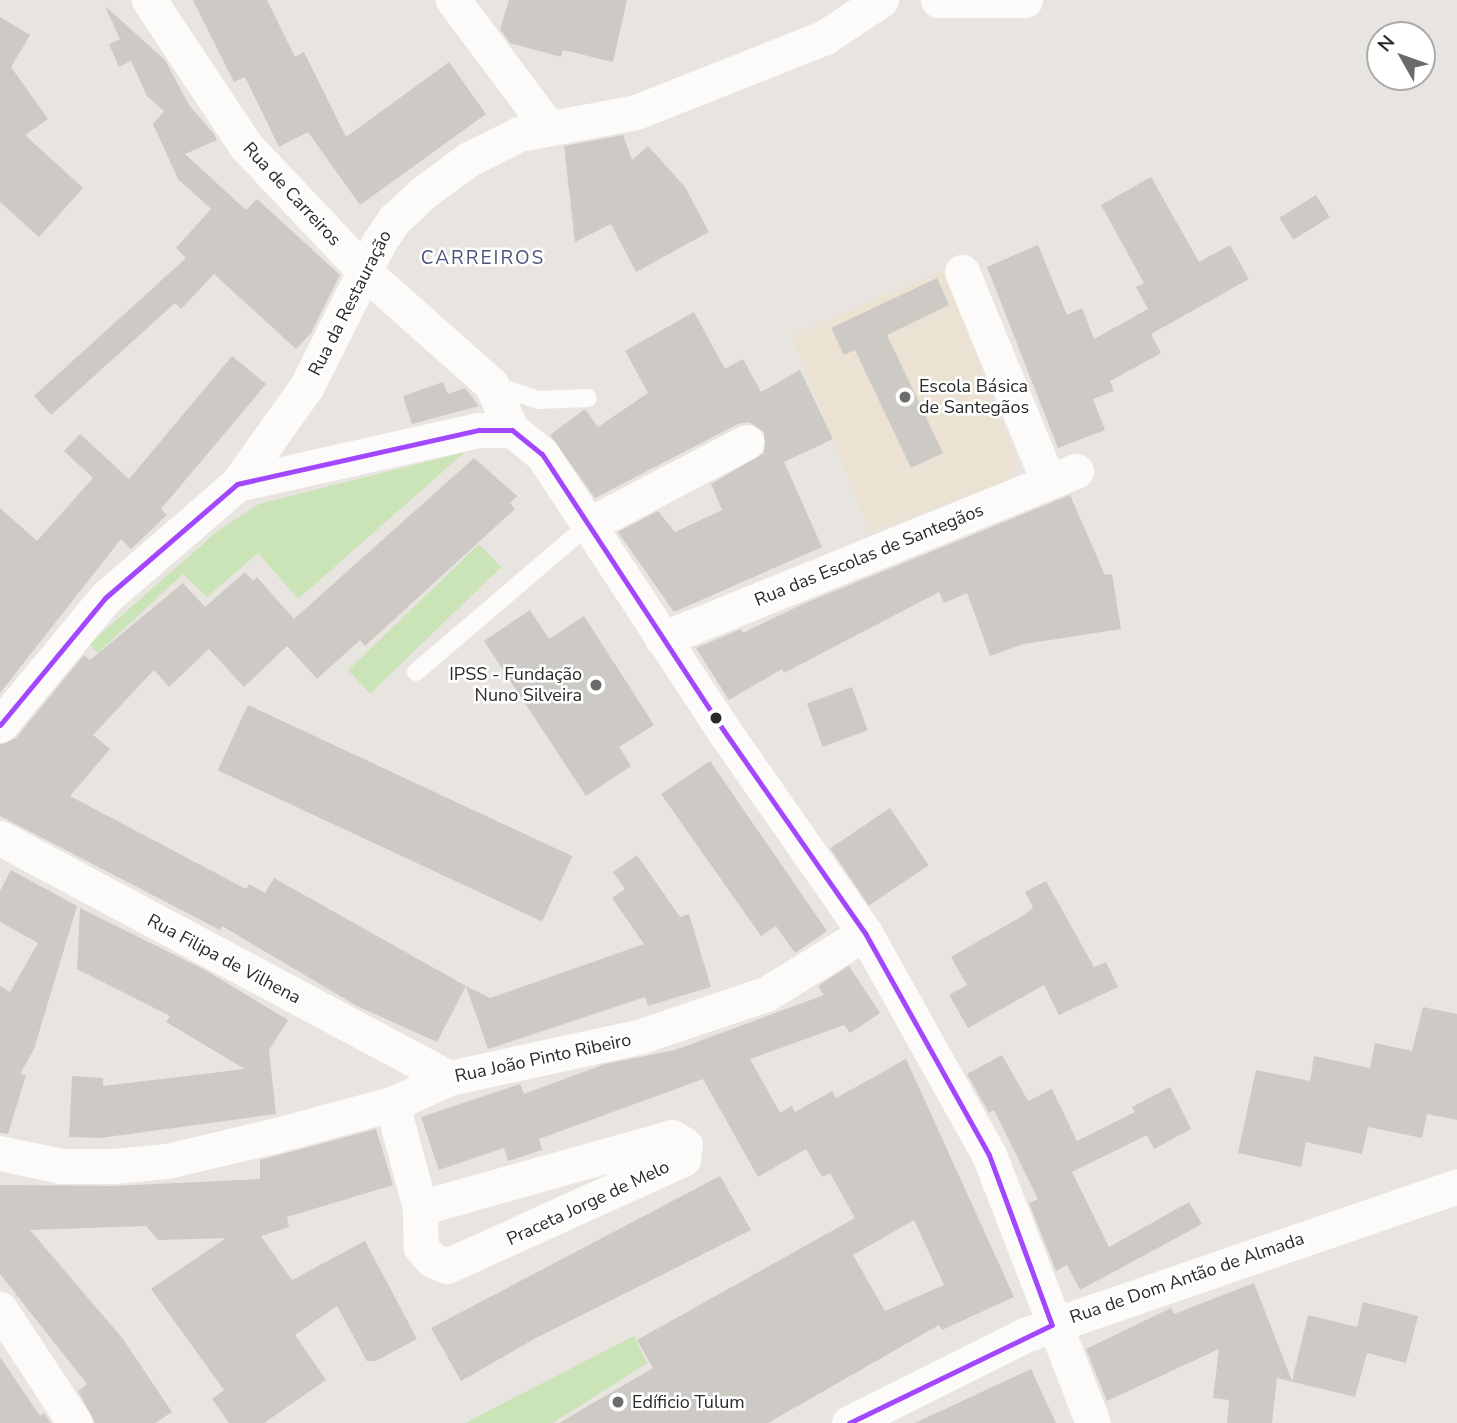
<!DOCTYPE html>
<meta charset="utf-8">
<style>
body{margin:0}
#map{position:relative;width:1457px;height:1423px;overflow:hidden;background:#e8e4df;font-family:"Nunito Sans",sans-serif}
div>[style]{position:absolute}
.education>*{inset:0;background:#ebe2d3}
.green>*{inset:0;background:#cbe4b7;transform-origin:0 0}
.building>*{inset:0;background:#cdcac6;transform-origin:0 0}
.lane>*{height:18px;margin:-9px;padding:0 9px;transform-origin:9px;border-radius:9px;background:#fcfbfa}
.street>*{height:35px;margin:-17.5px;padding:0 17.5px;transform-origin:17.5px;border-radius:17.5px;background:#fcfbfa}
.bus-1>*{height:5px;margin:-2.5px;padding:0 2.5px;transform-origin:2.5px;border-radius:2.5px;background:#a347ff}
.dots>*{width:19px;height:19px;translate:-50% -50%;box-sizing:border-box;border:4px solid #fff;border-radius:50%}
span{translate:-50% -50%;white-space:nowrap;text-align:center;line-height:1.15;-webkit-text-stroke:5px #fff;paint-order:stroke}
.street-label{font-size:18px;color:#2a2a2a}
.poi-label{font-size:18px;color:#2a2a2a}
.left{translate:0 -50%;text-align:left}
.right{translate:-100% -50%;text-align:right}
.neighbourhood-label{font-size:19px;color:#49547b;letter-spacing:2px}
.north{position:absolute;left:1366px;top:21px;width:70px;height:70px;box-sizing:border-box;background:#fff;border:2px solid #aaa;border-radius:50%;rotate:310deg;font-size:19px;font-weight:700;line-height:28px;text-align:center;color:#2a2a2a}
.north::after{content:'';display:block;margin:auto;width:24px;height:32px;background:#6c6b69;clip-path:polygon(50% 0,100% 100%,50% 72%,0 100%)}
</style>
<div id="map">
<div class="education">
<div style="clip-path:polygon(945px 270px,1018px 465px,1009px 479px,1001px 483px,870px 533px,791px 335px)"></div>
</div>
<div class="green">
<div style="clip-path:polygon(465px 452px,298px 599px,258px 553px,207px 597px,183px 574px,98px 653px,89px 644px,219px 530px,259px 504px)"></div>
<div style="left:479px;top:544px;width:32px;height:182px;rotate:46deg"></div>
<div style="clip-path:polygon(634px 1336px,647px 1363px,553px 1423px,465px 1423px)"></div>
</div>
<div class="building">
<div style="clip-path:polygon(193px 0,267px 0,295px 57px,304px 52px,346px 137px,449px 62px,486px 114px,360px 205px,308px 132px,279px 147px,245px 77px,234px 82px)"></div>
<div style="clip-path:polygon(509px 0,627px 0,613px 62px,563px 50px,561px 57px,510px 43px,500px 29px)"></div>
<div style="clip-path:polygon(105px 6px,165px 60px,189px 105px,214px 134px,217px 140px,185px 154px,246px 210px,257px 199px,340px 275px,311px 333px,296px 349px,214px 274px,181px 309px,175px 303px,51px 415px,34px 396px,186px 258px,176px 248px,211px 209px,178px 179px,153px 124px,164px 111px,147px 96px,131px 61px,119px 67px,109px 44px,120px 39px)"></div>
<div style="clip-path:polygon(0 17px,30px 35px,11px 67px,48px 119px,25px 135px,83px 188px,39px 237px,0 202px)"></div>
<div style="clip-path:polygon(623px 135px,632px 160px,648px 146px,685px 187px,709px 232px,636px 272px,611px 224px,575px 242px,564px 146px)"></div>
<div style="clip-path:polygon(1151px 177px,1199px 262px,1230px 245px,1249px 279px,1151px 334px,1161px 353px,1110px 381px,1114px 391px,1093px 399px,1105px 430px,1058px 448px,987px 267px,1038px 245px,1067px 315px,1082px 308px,1094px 339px,1148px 309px,1136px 287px,1144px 283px,1101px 205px)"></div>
<div style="left:1316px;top:195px;width:26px;height:43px;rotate:58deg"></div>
<div style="clip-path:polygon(937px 278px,949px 305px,887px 335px,943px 453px,911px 468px,855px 350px,844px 355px,831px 328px)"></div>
<div style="clip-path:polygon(694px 312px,725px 369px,743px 359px,761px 392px,800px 370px,833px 439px,784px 462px,822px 547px,674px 612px,618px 532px,658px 511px,675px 532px,722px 510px,711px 484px,764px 453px,764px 432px,749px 422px,738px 424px,595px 498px,550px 435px,585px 409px,598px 427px,648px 393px,625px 351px)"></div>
<div style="clip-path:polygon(232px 356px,266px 384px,161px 509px,167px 515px,131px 549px,121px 539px,0 693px,0 508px,37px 541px,93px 478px,64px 451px,80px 434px,129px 479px)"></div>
<div style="clip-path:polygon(443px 382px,448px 394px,465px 388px,479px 406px,412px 424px,403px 396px)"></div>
<div style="clip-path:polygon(474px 458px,517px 496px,510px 503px,515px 509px,365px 646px,360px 640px,317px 679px,287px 646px,244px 687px,209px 649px,169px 687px,154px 670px,93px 735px,110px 749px,70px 796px,246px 889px,249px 884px,265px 893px,274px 878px,466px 986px,437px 1042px,357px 1006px,222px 926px,220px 930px,0 816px,0 745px,16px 738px,84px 655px,90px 660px,183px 583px,205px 607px,245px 572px,253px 581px,257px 577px,294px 619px)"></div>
<div style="clip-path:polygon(1070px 495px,1105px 575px,1112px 574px,1121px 629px,1024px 644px,990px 656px,967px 593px,944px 603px,939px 592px,784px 673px,782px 669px,729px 700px,696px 648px,741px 629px,743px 633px,803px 604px)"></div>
<div style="clip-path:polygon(530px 610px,549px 639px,584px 616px,654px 725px,619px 747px,631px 766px,586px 796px,484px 641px)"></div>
<div style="left:852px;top:687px;width:46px;height:48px;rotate:70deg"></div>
<div style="left:248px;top:705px;width:358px;height:72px;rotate:25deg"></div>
<div style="clip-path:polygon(710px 761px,827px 931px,795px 953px,776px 926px,761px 936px,661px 794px)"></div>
<div style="left:890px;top:808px;width:69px;height:72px;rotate:56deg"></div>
<div style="clip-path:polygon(637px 855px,680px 917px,689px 914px,711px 987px,648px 1006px,645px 997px,488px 1049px,466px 986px,490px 998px,644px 944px,612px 898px,625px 889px,613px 872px)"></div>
<div style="clip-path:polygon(11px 870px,77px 906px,34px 1049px,20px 1074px,26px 1075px,8px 1134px,0 1133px,0 986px,10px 992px,38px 943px,0 922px,0 891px)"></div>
<div style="clip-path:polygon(1046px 881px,1094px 967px,1106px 962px,1118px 987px,1059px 1015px,1044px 985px,968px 1028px,949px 995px,967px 985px,951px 957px,1026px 914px,1033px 907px,1025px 892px)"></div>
<div style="clip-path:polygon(80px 908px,205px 970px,288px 1020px,269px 1050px,276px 1114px,100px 1138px,69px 1137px,72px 1076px,103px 1078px,103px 1086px,245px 1069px,166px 1022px,170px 1016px,77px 969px)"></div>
<div style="clip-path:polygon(evenodd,849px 966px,880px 1013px,850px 1033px,844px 1025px,750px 1059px,780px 1113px,792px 1106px,795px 1112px,832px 1091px,836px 1098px,906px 1059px,1014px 1297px,942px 1330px,939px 1325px,768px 1423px,559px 1423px,653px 1368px,637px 1340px,855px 1218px,830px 1173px,822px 1177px,806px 1149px,758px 1177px,703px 1079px,539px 1139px,542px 1150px,508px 1161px,504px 1148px,439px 1170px,421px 1117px,520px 1084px,524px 1094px,605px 1064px,675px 1050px,824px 995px,818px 986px,849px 966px,914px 1220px,944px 1285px,885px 1311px,853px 1255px,914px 1220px)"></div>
<div style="clip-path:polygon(1423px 1007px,1457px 1014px,1457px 1120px,1427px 1114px,1422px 1138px,1368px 1127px,1362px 1154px,1306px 1142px,1301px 1167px,1238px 1153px,1256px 1070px,1310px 1081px,1314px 1056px,1370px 1068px,1375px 1043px,1412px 1051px)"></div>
<div style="clip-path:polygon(1002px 1055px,1028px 1101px,1052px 1089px,1077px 1141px,1135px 1112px,1132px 1107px,1170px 1087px,1191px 1129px,1154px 1149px,1147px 1135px,1072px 1172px,1109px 1247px,1189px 1202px,1202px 1224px,1080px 1290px,1067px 1265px,1056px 1271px,1029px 1203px,1038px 1199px,994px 1110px,989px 1113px,967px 1074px)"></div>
<div style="clip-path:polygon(376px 1129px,393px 1185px,287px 1217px,289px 1227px,261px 1236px,292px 1280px,365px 1241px,417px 1339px,376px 1361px,367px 1361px,337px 1306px,295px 1335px,326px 1380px,264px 1423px,229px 1423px,212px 1399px,224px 1390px,151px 1289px,226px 1238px,158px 1240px,146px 1226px,30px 1230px,123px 1339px,172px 1412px,155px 1423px,95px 1423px,78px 1391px,87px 1384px,0 1274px,0 1185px,113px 1186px,260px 1179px,260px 1160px)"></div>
<div style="clip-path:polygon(720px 1176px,751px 1230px,536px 1338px,461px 1381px,431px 1328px)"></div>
<div style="clip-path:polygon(1254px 1283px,1292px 1381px,1308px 1315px,1357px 1327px,1363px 1302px,1418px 1316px,1406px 1363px,1367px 1353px,1355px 1397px,1277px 1378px,1272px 1423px,1227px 1423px,1229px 1400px,1213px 1398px,1219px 1349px,1107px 1401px,1086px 1349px,1171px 1308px,1174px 1314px)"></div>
<div style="clip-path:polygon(0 1357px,40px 1416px,44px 1413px,51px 1423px,0 1423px)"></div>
<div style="clip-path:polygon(1031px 1369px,1056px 1423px,915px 1423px)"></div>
</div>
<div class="lane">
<div style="left:494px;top:385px;width:46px;rotate:18.8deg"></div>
<div style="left:538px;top:400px;width:50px;rotate:-2.3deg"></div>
<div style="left:416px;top:672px;width:226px;rotate:-40.5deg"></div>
</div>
<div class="street">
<div style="left:149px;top:0;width:175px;rotate:56.4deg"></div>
<div style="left:246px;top:146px;width:176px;rotate:46.6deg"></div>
<div style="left:367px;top:274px;width:166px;rotate:41.6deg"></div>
<div style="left:491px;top:384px;width:51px;rotate:65.5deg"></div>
<div style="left:453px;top:0;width:159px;rotate:53.2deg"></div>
<div style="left:938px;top:0;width:87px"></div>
<div style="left:962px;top:272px;width:226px;rotate:67.6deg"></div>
<div style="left:237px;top:484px;width:248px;rotate:-12.6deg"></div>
<div style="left:479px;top:430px;width:33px"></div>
<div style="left:512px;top:430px;width:38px;rotate:39deg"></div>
<div style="left:542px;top:454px;width:331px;rotate:56.7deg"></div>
<div style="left:724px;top:731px;width:246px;rotate:55.1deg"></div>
<div style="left:865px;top:933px;width:254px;rotate:60.8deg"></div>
<div style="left:989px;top:1155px;width:287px;rotate:68.8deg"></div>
<div style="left:588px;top:525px;width:179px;rotate:-27.6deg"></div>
<div style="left:662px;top:639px;width:447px;rotate:-22.1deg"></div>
<div style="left:0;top:725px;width:165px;rotate:-50.4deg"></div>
<div style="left:105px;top:598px;width:174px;rotate:-40.8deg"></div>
<div style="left:237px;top:484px;width:120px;rotate:-54.5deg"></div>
<div style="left:307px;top:386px;width:161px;rotate:-63.4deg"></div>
<div style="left:379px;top:242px;width:27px;rotate:-56deg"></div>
<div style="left:394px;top:220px;width:41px;rotate:-43deg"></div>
<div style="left:424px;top:192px;width:56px;rotate:-36.3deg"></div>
<div style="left:469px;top:159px;width:56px;rotate:-26.6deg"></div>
<div style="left:519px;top:134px;width:119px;rotate:-10.6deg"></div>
<div style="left:636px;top:112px;width:203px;rotate:-21.6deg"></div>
<div style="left:825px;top:37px;width:67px;rotate:-33.5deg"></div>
<div style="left:0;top:838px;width:509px;rotate:28.13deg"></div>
<div style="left:392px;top:1104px;width:108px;rotate:74.9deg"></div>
<div style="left:420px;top:1208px;width:39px;rotate:89deg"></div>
<div style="left:421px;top:1247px;width:17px;rotate:50deg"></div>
<div style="left:432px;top:1260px;width:16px;rotate:22deg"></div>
<div style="left:447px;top:1266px;width:259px;rotate:-24.4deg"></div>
<div style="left:683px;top:1159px;width:14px;rotate:-82deg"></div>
<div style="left:685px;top:1145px;width:15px;rotate:-148deg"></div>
<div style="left:672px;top:1137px;width:262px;rotate:164.3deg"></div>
<div style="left:0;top:1153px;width:62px;rotate:12deg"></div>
<div style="left:61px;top:1166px;width:52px"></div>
<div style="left:113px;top:1166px;width:54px;rotate:-5.3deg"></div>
<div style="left:167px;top:1161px;width:109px;rotate:-13.3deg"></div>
<div style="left:273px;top:1136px;width:123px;rotate:-15.1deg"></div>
<div style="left:392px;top:1104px;width:63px;rotate:-24.5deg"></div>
<div style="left:449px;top:1078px;width:197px;rotate:-12.3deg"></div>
<div style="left:641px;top:1036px;width:132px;rotate:-18.6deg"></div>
<div style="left:766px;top:994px;width:116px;rotate:-31.6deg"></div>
<div style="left:0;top:1309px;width:136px;rotate:56.7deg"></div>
<div style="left:849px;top:1423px;width:197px;rotate:-26.6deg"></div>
<div style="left:1025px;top:1335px;width:457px;rotate:-19deg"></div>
</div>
<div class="bus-1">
<div style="left:0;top:725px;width:165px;rotate:-50.4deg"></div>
<div style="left:105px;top:598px;width:174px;rotate:-40.8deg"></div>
<div style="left:237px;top:484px;width:248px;rotate:-12.6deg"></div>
<div style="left:479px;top:430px;width:33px"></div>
<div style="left:512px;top:430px;width:38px;rotate:39deg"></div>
<div style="left:542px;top:454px;width:331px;rotate:56.7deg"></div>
<div style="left:724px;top:731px;width:246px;rotate:55.1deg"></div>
<div style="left:865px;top:933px;width:254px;rotate:60.8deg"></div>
<div style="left:989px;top:1155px;width:181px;rotate:69.7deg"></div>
<div style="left:849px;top:1423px;width:225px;rotate:-25.8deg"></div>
</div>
<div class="dots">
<div style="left:905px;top:397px;background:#6c6b69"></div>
<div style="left:596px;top:685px;background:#6c6b69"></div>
<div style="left:716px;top:718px;background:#2a2a2a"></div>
<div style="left:618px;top:1402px;background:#6c6b69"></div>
</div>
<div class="street-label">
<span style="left:292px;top:194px;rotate:47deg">Rua de Carreiros</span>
<span style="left:350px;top:303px;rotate:-63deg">Rua da Restauração</span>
<span style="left:869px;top:555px;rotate:-22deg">Rua das Escolas de Santegãos</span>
<span style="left:224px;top:959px;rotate:28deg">Rua Filipa de Vilhena</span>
<span style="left:543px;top:1058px;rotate:-12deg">Rua João Pinto Ribeiro</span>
<span style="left:588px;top:1203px;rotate:-25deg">Praceta Jorge de Melo</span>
<span style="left:1187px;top:1278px;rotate:-19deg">Rua de Dom Antão de Almada</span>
</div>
<div class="poi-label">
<span class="left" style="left:919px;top:397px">Escola Básica<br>de Santegãos</span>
<span class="right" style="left:582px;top:685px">IPSS - Fundação<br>Nuno Silveira</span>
<span class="left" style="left:632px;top:1402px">Edíficio Tulum</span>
</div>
<div class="neighbourhood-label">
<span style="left:483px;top:259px">CARREIROS</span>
</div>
<div class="north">N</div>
</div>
